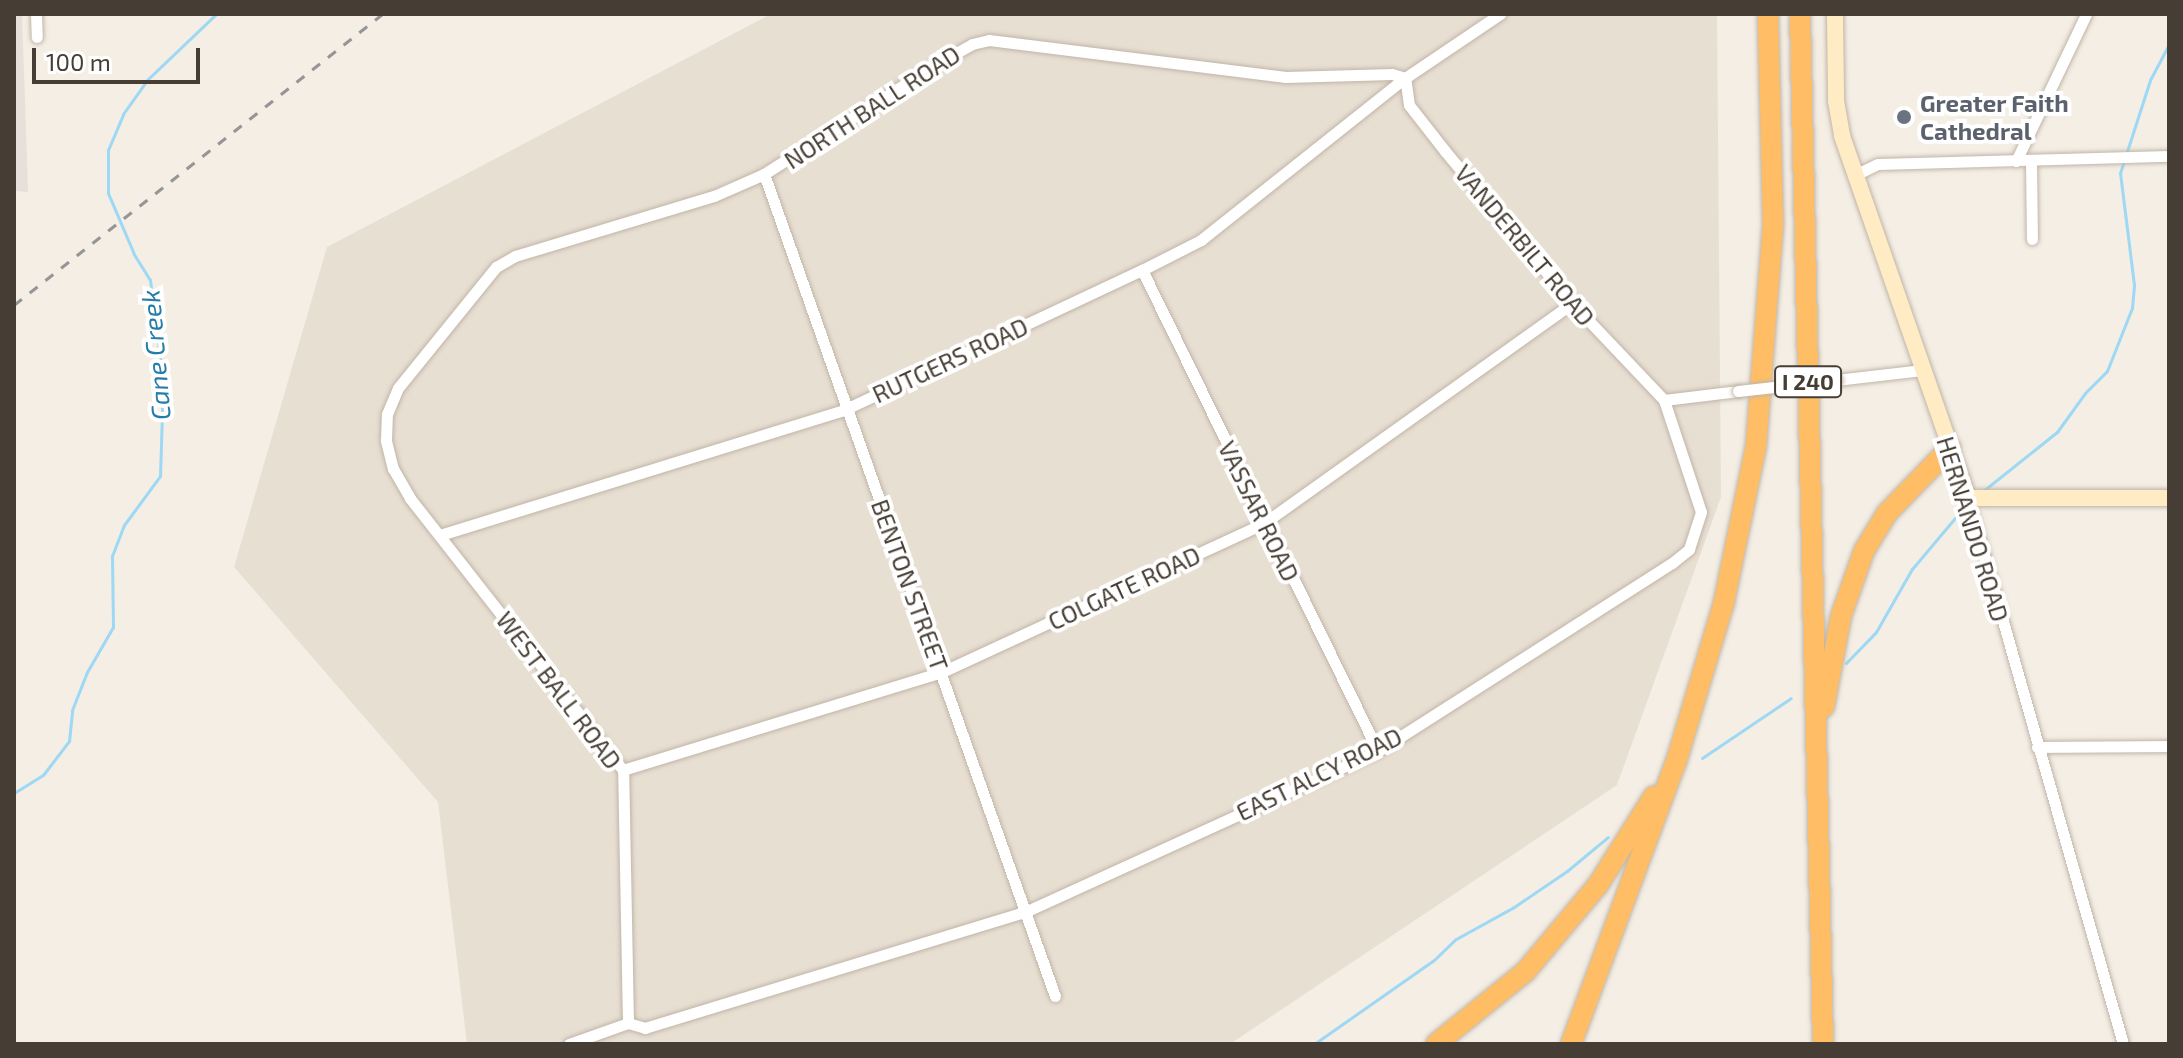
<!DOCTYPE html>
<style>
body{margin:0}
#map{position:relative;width:2183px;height:1058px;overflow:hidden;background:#f4eee5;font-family:"Exo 2",sans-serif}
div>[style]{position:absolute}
.residential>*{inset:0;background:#e8dfd3}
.industrial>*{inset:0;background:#e6dfda}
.stream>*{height:3px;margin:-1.5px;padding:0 1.5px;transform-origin:1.5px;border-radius:1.5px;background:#9dd8f4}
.roads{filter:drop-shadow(0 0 2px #c0b5a7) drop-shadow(0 0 2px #c0b5a7)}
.street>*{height:11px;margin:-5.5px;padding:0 5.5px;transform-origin:5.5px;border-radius:5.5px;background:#fff}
.secondary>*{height:16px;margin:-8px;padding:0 8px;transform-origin:8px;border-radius:8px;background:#ffebc4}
.highway>*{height:20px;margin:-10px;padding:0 10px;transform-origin:10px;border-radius:10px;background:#ffbe65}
.rail>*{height:3px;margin-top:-1.5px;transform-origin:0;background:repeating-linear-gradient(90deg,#959595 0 10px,transparent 0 20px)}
.bridges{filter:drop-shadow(0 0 2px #c0b5a7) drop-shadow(0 0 2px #c0b5a7)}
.street-bridge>*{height:11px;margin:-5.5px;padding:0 5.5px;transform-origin:5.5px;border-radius:5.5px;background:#fff}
.dots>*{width:22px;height:22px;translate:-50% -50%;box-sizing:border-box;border:4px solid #fff;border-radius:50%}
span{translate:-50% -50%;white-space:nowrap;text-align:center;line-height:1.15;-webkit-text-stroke:8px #fff;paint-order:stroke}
.shield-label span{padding:2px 6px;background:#fff;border:2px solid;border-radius:6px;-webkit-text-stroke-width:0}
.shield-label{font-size:22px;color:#463e34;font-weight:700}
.worship-label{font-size:24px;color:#5b616d;font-weight:700}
.left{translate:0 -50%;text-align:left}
.street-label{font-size:24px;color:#463e34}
.water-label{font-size:26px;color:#257ca8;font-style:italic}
.frame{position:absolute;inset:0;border:16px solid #463e34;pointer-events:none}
.scale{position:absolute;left:32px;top:48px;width:168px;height:36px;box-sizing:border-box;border:4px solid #463e34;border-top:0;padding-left:10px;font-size:24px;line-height:28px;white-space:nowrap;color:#463e34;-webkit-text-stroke:6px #fff;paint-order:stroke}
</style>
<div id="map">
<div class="residential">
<div style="clip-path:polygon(771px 14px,1717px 14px,1721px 497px,1617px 785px,1230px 1044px,467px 1044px,438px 802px,234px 567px,327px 247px)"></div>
</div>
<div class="industrial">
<div style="clip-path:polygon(14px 14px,22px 14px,28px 192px,14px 191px)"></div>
</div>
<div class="stream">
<div style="left:1983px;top:491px;width:95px;rotate:-38.6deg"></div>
<div style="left:2057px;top:432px;width:48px;rotate:-54.3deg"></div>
<div style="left:2085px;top:393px;width:31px;rotate:-45deg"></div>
<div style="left:2107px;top:371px;width:68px;rotate:-68.4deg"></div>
<div style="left:2132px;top:308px;width:23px;rotate:-85deg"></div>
<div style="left:2134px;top:285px;width:113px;rotate:-97.1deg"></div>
<div style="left:2120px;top:173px;width:98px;rotate:-72.1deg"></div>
<div style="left:2150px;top:80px;width:41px;rotate:-62.2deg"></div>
<div style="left:1846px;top:663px;width:43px;rotate:-45.9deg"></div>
<div style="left:1876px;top:632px;width:73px;rotate:-60.3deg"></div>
<div style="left:1912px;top:569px;width:82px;rotate:-49.9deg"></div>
<div style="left:1702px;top:758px;width:107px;rotate:-34deg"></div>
<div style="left:14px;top:793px;width:34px;rotate:-32deg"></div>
<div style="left:43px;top:775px;width:43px;rotate:-52.6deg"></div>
<div style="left:69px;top:741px;width:31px;rotate:-84deg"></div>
<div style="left:72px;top:710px;width:41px;rotate:-68.5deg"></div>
<div style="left:87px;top:672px;width:52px;rotate:-60deg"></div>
<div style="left:113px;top:627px;width:71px;rotate:-90.8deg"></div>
<div style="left:112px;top:556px;width:33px;rotate:-69deg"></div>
<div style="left:124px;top:525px;width:61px;rotate:-53.7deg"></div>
<div style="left:160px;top:476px;width:96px;rotate:-88.2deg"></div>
<div style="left:163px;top:380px;width:101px;rotate:-97.4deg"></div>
<div style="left:150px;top:280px;width:31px;rotate:-122deg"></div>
<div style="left:134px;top:254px;width:66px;rotate:-113.1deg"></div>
<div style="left:108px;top:193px;width:43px;rotate:-90deg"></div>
<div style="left:108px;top:150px;width:39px;rotate:-67deg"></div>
<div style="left:123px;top:114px;width:43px;rotate:-54.5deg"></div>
<div style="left:148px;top:79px;width:94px;rotate:-43.7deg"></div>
<div style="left:1314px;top:1044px;width:146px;rotate:-35deg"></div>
<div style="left:1434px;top:960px;width:30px;rotate:-44deg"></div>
<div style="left:1456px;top:939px;width:66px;rotate:-28.9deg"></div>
<div style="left:1514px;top:907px;width:64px;rotate:-34.2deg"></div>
<div style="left:1567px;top:871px;width:53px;rotate:-39.7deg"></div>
</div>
<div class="roads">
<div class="street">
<div style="left:36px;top:14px;width:23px;rotate:88deg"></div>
<div style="left:2016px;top:161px;width:163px;rotate:-64.5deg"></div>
<div style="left:2031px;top:161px;width:78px;rotate:89.3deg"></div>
<div style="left:764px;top:174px;width:872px;rotate:70.51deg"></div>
<div style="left:1855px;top:175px;width:25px;rotate:-26deg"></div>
<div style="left:1878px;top:164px;width:291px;rotate:-1.6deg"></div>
<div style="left:1142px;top:270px;width:536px;rotate:63.87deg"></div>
<div style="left:1836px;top:380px;width:87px;rotate:-6.6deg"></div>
<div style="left:1664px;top:400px;width:75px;rotate:-6.9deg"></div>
<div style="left:1968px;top:498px;width:568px;rotate:74.15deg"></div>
<div style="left:440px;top:535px;width:425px;rotate:-17.2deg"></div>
<div style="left:846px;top:409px;width:327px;rotate:-25.2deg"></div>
<div style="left:1142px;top:270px;width:66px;rotate:-27deg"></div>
<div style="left:1201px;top:240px;width:260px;rotate:-38.5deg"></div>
<div style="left:2037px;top:747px;width:132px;rotate:-0.4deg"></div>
<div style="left:623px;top:770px;width:334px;rotate:-17.1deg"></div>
<div style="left:942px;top:672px;width:355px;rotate:-24.8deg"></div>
<div style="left:1264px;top:523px;width:379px;rotate:-35.5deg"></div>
<div style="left:628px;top:1023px;width:253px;rotate:-91.1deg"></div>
<div style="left:623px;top:770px;width:345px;rotate:-128.1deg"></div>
<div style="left:410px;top:498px;width:34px;rotate:-120deg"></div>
<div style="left:393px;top:469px;width:30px;rotate:-104deg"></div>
<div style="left:386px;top:440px;width:26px;rotate:-88deg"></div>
<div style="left:387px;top:414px;width:28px;rotate:-67deg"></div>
<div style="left:398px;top:388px;width:156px;rotate:-51deg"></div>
<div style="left:496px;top:267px;width:22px;rotate:-30deg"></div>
<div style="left:515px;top:256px;width:208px;rotate:-16.8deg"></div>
<div style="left:714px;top:196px;width:55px;rotate:-23.7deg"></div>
<div style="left:764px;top:174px;width:209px;rotate:-32.5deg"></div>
<div style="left:940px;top:62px;width:37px;rotate:-29deg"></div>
<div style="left:972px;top:44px;width:17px;rotate:-13deg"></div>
<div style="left:989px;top:40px;width:299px;rotate:7.1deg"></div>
<div style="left:1286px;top:77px;width:106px;rotate:-1.6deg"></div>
<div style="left:1392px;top:74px;width:14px;rotate:17deg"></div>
<div style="left:1405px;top:78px;width:115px;rotate:-34deg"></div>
<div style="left:569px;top:1044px;width:63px;rotate:-19.6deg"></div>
<div style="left:628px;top:1023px;width:18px;rotate:16deg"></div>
<div style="left:645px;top:1028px;width:397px;rotate:-17deg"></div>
<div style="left:1025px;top:912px;width:388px;rotate:-24.5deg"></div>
<div style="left:1378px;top:751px;width:349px;rotate:-32.6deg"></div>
<div style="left:1672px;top:563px;width:22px;rotate:-39deg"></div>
<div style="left:1689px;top:549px;width:39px;rotate:-72deg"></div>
<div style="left:1701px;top:512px;width:118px;rotate:-108.3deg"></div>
<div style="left:1664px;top:400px;width:134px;rotate:-133.5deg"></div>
<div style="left:1572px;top:303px;width:198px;rotate:-129.9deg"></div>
<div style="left:1445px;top:151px;width:58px;rotate:-128deg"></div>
<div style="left:1409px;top:105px;width:27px;rotate:-98deg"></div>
</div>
<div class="secondary">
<div style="left:1835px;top:14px;width:87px;rotate:89.3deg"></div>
<div style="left:1836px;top:101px;width:36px;rotate:80deg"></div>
<div style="left:1842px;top:136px;width:383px;rotate:70.8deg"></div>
<div style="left:1968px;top:498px;width:201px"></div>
</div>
<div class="highway">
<div style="left:1800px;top:14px;width:1030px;rotate:88.72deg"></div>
<div style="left:1824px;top:707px;width:93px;rotate:-79.4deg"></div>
<div style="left:1841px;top:616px;width:69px;rotate:-70.5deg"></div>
<div style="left:1864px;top:551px;width:44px;rotate:-58.8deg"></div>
<div style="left:1887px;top:513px;width:91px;rotate:-45.9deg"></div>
<div style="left:1436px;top:1044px;width:116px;rotate:-39deg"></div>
<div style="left:1526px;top:971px;width:112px;rotate:-50.1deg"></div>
<div style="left:1598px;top:885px;width:105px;rotate:-57.8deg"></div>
<div style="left:1571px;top:1044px;width:304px;rotate:-69.6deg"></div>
<div style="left:1677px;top:759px;width:164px;rotate:-73.3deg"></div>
<div style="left:1724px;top:602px;width:159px;rotate:-78.4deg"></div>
<div style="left:1756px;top:446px;width:224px;rotate:-85.6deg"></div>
<div style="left:1773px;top:223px;width:209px;rotate:-91.4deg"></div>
</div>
</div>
<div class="rail">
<div style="left:14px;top:305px;width:470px;rotate:-38.3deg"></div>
</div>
<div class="bridges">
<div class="street-bridge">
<div style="left:1738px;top:391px;width:99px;rotate:-6.4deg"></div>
</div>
</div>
<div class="dots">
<div style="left:1904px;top:117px;background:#6b7280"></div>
</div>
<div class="shield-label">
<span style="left:1808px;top:382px">I 240</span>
</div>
<div class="worship-label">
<span class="left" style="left:1920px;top:117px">Greater Faith<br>Cathedral</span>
</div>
<div class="street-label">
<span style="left:872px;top:107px;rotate:-33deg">NORTH BALL ROAD</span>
<span style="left:1525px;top:245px;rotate:50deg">VANDERBILT ROAD</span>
<span style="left:950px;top:360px;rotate:-25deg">RUTGERS ROAD</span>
<span style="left:1259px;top:511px;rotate:64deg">VASSAR ROAD</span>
<span style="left:1973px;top:529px;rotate:73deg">HERNANDO ROAD</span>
<span style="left:910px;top:585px;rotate:70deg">BENTON STREET</span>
<span style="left:1124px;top:588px;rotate:-25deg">COLGATE ROAD</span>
<span style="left:559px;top:690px;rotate:53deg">WEST BALL ROAD</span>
<span style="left:1319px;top:774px;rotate:-26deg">EAST ALCY ROAD</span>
</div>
<div class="water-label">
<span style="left:155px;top:355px;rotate:-95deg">Cane Creek</span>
</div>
<div class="frame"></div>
<div class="scale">100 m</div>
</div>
